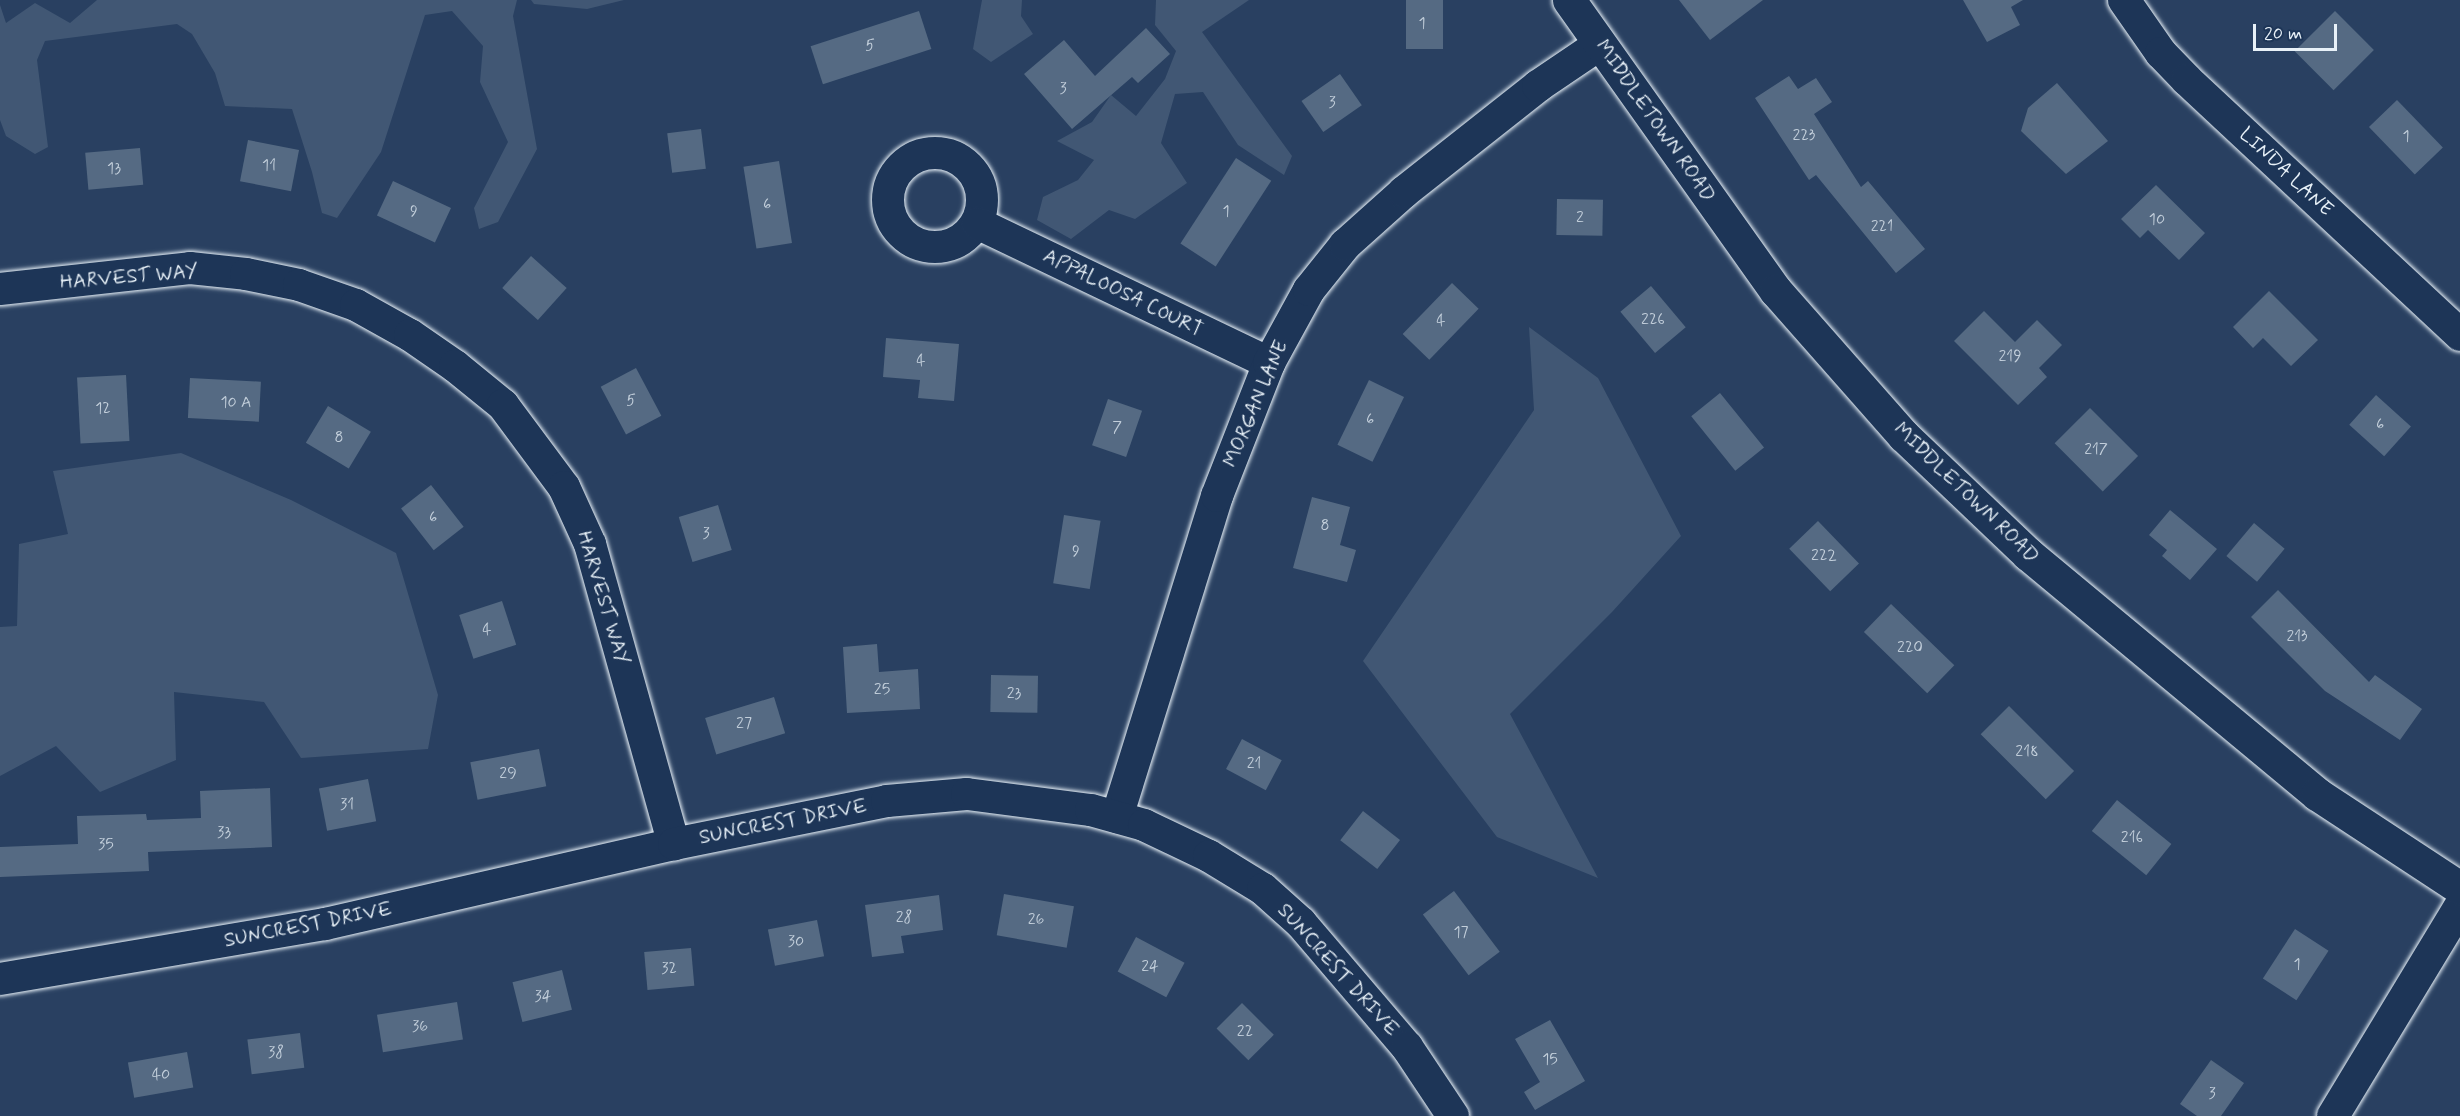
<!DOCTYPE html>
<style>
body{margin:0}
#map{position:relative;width:2460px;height:1116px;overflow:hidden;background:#294061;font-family:Mynerve,sans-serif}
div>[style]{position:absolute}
.green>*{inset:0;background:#415774}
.building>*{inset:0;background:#556a83;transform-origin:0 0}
.roads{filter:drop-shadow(0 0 2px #e8f1f8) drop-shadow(0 0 2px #e8f1f8)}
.street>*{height:32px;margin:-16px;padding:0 16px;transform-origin:16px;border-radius:16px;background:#1d3557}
.street>.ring{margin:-16px;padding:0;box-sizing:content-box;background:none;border:32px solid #1d3557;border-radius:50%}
.secondary>*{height:33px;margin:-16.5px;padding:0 16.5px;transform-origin:16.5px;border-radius:16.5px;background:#1d3557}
span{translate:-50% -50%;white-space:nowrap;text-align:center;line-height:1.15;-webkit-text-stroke:6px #1d3557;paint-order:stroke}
.number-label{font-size:16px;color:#c3cfdb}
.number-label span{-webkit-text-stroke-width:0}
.street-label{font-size:20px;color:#e8f1f8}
.scale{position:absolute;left:2253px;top:24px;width:84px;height:27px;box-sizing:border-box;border:3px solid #e8f1f8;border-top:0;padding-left:8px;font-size:18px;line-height:21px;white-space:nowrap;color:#e8f1f8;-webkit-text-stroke:4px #1d3557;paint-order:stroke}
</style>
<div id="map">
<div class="green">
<div style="clip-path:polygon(97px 0,517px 0,513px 16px,537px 149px,498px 222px,479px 229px,474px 208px,508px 142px,480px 82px,483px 46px,452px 11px,425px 15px,381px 152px,337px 218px,322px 213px,312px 172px,292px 109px,225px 106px,215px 73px,192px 34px,177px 24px,45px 41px,37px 60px,48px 147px,35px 154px,6px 136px,0 120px,0 5px,6px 23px,35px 3px,70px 23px)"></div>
<div style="clip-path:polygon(531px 0,624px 0,587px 9px,534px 4px)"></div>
<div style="clip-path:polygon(982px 0,1022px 0,1021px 16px,1033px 34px,991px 62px,973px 49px)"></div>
<div style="clip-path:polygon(1156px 0,1249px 0,1202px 32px,1292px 156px,1284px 175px,1238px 145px,1203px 92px,1175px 94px,1161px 143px,1187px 183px,1135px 219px,1109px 210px,1071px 239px,1037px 220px,1043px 197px,1078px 180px,1094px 160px,1057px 141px,1092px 122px,1111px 95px,1136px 116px,1165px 79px,1176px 51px,1155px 25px)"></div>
<div style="clip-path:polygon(1529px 327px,1598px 378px,1681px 536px,1612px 612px,1510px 714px,1598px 878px,1497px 837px,1363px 661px,1534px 410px)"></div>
<div style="clip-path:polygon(181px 453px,291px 500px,396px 553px,438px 695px,428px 749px,301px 758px,264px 702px,174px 692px,176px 760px,100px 792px,56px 746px,0 776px,0 627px,17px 626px,19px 544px,68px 534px,53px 471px)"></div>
</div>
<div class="building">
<div style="left:1406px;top:0;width:37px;height:49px"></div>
<div style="clip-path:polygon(1679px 0,1763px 0,1710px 40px)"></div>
<div style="clip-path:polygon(1963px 0,2023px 0,2011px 7px,2020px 25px,1987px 42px)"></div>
<div style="left:919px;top:11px;width:40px;height:114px;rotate:72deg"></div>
<div style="left:2335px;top:11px;width:55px;height:57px;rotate:45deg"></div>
<div style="clip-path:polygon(1146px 28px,1170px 54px,1138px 83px,1132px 77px,1072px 129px,1024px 74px,1064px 40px,1095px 76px)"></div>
<div style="left:1340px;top:74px;width:38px;height:47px;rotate:55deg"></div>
<div style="clip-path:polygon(1789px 76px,1798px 89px,1816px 78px,1832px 102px,1814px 114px,1861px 187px,1868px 181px,1925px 249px,1896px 273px,1816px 175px,1809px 180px,1755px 98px)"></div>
<div style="clip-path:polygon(2057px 83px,2108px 141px,2066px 174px,2021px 131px,2028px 108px)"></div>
<div style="left:2397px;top:100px;width:66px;height:39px;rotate:46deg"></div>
<div style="left:701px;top:129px;width:40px;height:34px;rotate:83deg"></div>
<div style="left:248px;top:140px;width:52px;height:42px;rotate:11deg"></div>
<div style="left:140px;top:148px;width:37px;height:55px;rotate:85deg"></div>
<div style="left:1236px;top:158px;width:42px;height:102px;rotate:33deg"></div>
<div style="left:779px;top:161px;width:83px;height:36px;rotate:81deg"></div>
<div style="left:393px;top:181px;width:64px;height:38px;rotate:25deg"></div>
<div style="clip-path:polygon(2156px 185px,2205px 233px,2179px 260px,2148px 230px,2140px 238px,2121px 219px)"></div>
<div style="left:1557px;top:199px;width:46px;height:36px;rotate:1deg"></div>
<div style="left:531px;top:256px;width:48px;height:43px;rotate:42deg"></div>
<div style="left:1452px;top:283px;width:37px;height:71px;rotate:44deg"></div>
<div style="left:1651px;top:286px;width:54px;height:40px;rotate:50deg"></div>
<div style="clip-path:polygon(2269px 291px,2318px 340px,2291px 366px,2263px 338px,2253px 348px,2233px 327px)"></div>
<div style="clip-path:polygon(1984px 311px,2015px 342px,2037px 320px,2062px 345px,2039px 368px,2047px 377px,2018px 405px,1954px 341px)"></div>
<div style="clip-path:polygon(886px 338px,959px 344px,954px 401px,918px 398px,920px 380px,883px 377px)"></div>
<div style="left:636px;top:368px;width:54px;height:40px;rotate:62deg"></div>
<div style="left:126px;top:375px;width:66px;height:49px;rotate:87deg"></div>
<div style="left:190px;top:378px;width:71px;height:40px;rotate:3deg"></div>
<div style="left:1369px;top:380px;width:39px;height:72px;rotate:26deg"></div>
<div style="left:1720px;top:393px;width:70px;height:37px;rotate:51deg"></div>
<div style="left:2376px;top:395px;width:47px;height:40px;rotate:42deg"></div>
<div style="left:1108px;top:399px;width:36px;height:49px;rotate:19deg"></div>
<div style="left:328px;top:406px;width:50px;height:43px;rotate:31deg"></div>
<div style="left:2090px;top:408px;width:68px;height:50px;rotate:45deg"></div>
<div style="left:431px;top:485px;width:53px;height:38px;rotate:52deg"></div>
<div style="clip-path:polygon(1312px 497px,1350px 507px,1340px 545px,1356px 550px,1347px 582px,1293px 568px)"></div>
<div style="left:718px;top:505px;width:47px;height:41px;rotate:73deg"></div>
<div style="clip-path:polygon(2170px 510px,2217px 549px,2190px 580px,2162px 556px,2167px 550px,2149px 535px)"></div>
<div style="left:1064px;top:515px;width:37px;height:69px;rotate:9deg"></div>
<div style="left:1818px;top:521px;width:59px;height:40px;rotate:46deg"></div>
<div style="left:2254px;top:523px;width:40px;height:43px;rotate:40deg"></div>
<div style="clip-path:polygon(2278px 590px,2369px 682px,2375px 675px,2422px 709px,2400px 740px,2325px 691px,2251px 617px)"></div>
<div style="left:502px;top:601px;width:46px;height:45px;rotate:72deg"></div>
<div style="left:1891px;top:604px;width:88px;height:39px;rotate:44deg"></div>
<div style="clip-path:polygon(877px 644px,879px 672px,918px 669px,920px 709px,847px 713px,843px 647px)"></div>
<div style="left:991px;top:675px;width:47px;height:37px;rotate:1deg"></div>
<div style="left:774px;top:697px;width:38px;height:72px;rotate:73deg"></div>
<div style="left:2009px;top:706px;width:92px;height:40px;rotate:45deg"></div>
<div style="left:1242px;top:739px;width:45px;height:34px;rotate:28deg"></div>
<div style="left:539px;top:749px;width:38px;height:70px;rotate:79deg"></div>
<div style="left:368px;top:779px;width:43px;height:50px;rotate:79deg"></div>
<div style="clip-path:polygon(270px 788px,272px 847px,148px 852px,149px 871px,0 877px,0 847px,78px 844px,77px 816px,146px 814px,147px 820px,201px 818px,200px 791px)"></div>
<div style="left:2117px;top:800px;width:70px;height:40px;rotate:39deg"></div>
<div style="left:1363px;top:811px;width:47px;height:37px;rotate:38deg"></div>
<div style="left:1454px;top:891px;width:76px;height:39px;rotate:53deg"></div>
<div style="left:1004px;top:894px;width:71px;height:42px;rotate:10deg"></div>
<div style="clip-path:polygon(939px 895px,943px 930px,901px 936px,904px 953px,872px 957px,865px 905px)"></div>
<div style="left:817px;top:920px;width:37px;height:50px;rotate:79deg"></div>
<div style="left:2295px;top:929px;width:40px;height:59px;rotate:33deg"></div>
<div style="left:1136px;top:937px;width:55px;height:39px;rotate:28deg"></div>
<div style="left:691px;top:948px;width:38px;height:47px;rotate:85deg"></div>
<div style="left:562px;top:970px;width:41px;height:51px;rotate:76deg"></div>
<div style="left:457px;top:1002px;width:38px;height:81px;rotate:81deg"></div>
<div style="left:1242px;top:1003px;width:45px;height:36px;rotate:45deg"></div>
<div style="clip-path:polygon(1550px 1020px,1585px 1081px,1535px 1110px,1524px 1092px,1540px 1082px,1515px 1039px)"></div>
<div style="left:300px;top:1033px;width:35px;height:53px;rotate:83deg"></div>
<div style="left:187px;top:1052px;width:36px;height:60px;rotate:80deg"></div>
<div style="clip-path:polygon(2211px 1060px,2244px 1083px,2221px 1116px,2197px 1116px,2180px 1104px)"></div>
</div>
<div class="roads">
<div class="street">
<div style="left:2124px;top:0;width:65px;rotate:55.1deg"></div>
<div style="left:2161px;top:53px;width:37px;rotate:46deg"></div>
<div style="left:2187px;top:80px;width:374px;rotate:43deg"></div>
<div class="ring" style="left:888px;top:153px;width:62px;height:62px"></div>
<div style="left:977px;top:223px;width:324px;rotate:25.6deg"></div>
<div style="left:0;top:289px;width:191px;rotate:-6.3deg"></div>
<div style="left:190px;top:268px;width:56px;rotate:6.1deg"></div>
<div style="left:246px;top:274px;width:54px;rotate:11.7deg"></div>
<div style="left:299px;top:285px;width:60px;rotate:19.3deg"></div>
<div style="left:356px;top:305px;width:62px;rotate:29.1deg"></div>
<div style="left:410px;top:335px;width:55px;rotate:34.6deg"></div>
<div style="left:455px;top:366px;width:62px;rotate:39.1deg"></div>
<div style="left:503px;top:405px;width:102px;rotate:53.4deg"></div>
<div style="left:564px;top:487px;width:63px;rotate:65.5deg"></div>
<div style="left:590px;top:544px;width:312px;rotate:74.4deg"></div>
<div style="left:1117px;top:817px;width:336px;rotate:-72.7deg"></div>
<div style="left:1217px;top:496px;width:143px;rotate:-68.6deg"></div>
<div style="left:1269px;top:363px;width:83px;rotate:-61.3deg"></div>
<div style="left:1309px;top:290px;width:58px;rotate:-51.3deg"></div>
<div style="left:1345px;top:245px;width:79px;rotate:-41.9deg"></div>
<div style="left:1404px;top:192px;width:171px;rotate:-38.3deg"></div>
<div style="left:1538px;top:86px;width:75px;rotate:-34.1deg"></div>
<div style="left:0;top:979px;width:330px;rotate:-9.6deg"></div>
<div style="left:325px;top:924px;width:358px;rotate:-12.9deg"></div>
<div style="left:674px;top:844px;width:217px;rotate:-11.4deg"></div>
<div style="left:887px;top:801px;width:80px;rotate:-5deg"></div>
<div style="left:967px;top:794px;width:125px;rotate:7.4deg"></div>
<div style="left:1091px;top:810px;width:55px;rotate:15.8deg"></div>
<div style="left:1144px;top:825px;width:72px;rotate:25.5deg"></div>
<div style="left:1209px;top:856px;width:63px;rotate:31.4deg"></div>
<div style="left:1263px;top:889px;width:51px;rotate:41.8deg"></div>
<div style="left:1301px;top:923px;width:163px;rotate:49.5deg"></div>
<div style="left:1407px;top:1047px;width:83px;rotate:56.3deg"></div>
<div style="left:2333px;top:1116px;width:245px;rotate:-58.8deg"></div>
</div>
<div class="secondary">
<div style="left:1569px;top:0;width:357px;rotate:54.6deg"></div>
<div style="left:1776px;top:291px;width:193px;rotate:48.6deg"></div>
<div style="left:1904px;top:436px;width:171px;rotate:43.6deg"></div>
<div style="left:2028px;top:554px;width:376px;rotate:39.7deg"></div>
<div style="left:2317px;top:794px;width:171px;rotate:33.3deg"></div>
</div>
</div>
<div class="number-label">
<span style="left:1422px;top:24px">1</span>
<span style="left:870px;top:46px">5</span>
<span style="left:1063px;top:89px">3</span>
<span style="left:1332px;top:103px">3</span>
<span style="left:1804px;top:136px">223</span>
<span style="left:2406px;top:137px">1</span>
<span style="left:269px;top:166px">11</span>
<span style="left:114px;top:169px">13</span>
<span style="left:767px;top:205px">6</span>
<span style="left:414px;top:212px">9</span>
<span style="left:1226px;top:212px">1</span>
<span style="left:1580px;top:218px">2</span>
<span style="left:2157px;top:220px">10</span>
<span style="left:1882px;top:227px">221</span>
<span style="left:1653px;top:320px">226</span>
<span style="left:1441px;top:321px">4</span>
<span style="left:2010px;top:357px">219</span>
<span style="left:921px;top:361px">4</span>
<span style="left:631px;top:401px">5</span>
<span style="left:236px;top:403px">10 A</span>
<span style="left:103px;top:409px">12</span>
<span style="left:1370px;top:420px">6</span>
<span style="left:2380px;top:425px">6</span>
<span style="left:1117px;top:428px">7</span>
<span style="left:339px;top:438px">8</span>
<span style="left:2096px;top:450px">217</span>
<span style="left:433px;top:518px">6</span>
<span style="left:1325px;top:526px">8</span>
<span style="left:706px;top:534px">3</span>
<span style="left:1076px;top:552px">9</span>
<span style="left:1824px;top:556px">222</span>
<span style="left:487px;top:630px">4</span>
<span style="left:2297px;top:637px">213</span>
<span style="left:1910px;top:648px">220</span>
<span style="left:882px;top:690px">25</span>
<span style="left:1014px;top:694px">23</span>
<span style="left:744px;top:724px">27</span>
<span style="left:2027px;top:752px">218</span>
<span style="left:1254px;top:764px">21</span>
<span style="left:508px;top:774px">29</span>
<span style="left:347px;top:805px">31</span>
<span style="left:224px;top:833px">33</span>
<span style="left:2132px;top:838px">216</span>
<span style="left:106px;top:845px">35</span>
<span style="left:904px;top:918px">28</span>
<span style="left:1036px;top:920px">26</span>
<span style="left:1461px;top:933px">17</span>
<span style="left:796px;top:942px">30</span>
<span style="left:2297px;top:965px">1</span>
<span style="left:1150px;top:967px">24</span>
<span style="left:669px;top:969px">32</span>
<span style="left:543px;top:997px">34</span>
<span style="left:420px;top:1027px">36</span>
<span style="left:1245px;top:1032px">22</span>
<span style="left:276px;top:1053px">38</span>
<span style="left:1550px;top:1060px">15</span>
<span style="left:161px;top:1075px">40</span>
<span style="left:2212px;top:1094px">3</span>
</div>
<div class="street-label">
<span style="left:1655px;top:121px;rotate:55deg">MIDDLETOWN ROAD</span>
<span style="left:2286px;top:172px;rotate:43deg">LINDA LANE</span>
<span style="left:129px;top:277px;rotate:-5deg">HARVEST WAY</span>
<span style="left:1123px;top:293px;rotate:26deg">APPALOOSA COURT</span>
<span style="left:1256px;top:404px;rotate:-67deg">MORGAN LANE</span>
<span style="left:1966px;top:493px;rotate:44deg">MIDDLETOWN ROAD</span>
<span style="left:603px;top:598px;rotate:73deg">HARVEST WAY</span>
<span style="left:783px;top:822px;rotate:-11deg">SUNCREST DRIVE</span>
<span style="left:308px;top:925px;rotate:-11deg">SUNCREST DRIVE</span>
<span style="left:1338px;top:970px;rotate:48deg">SUNCREST DRIVE</span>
</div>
<div class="scale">20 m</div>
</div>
